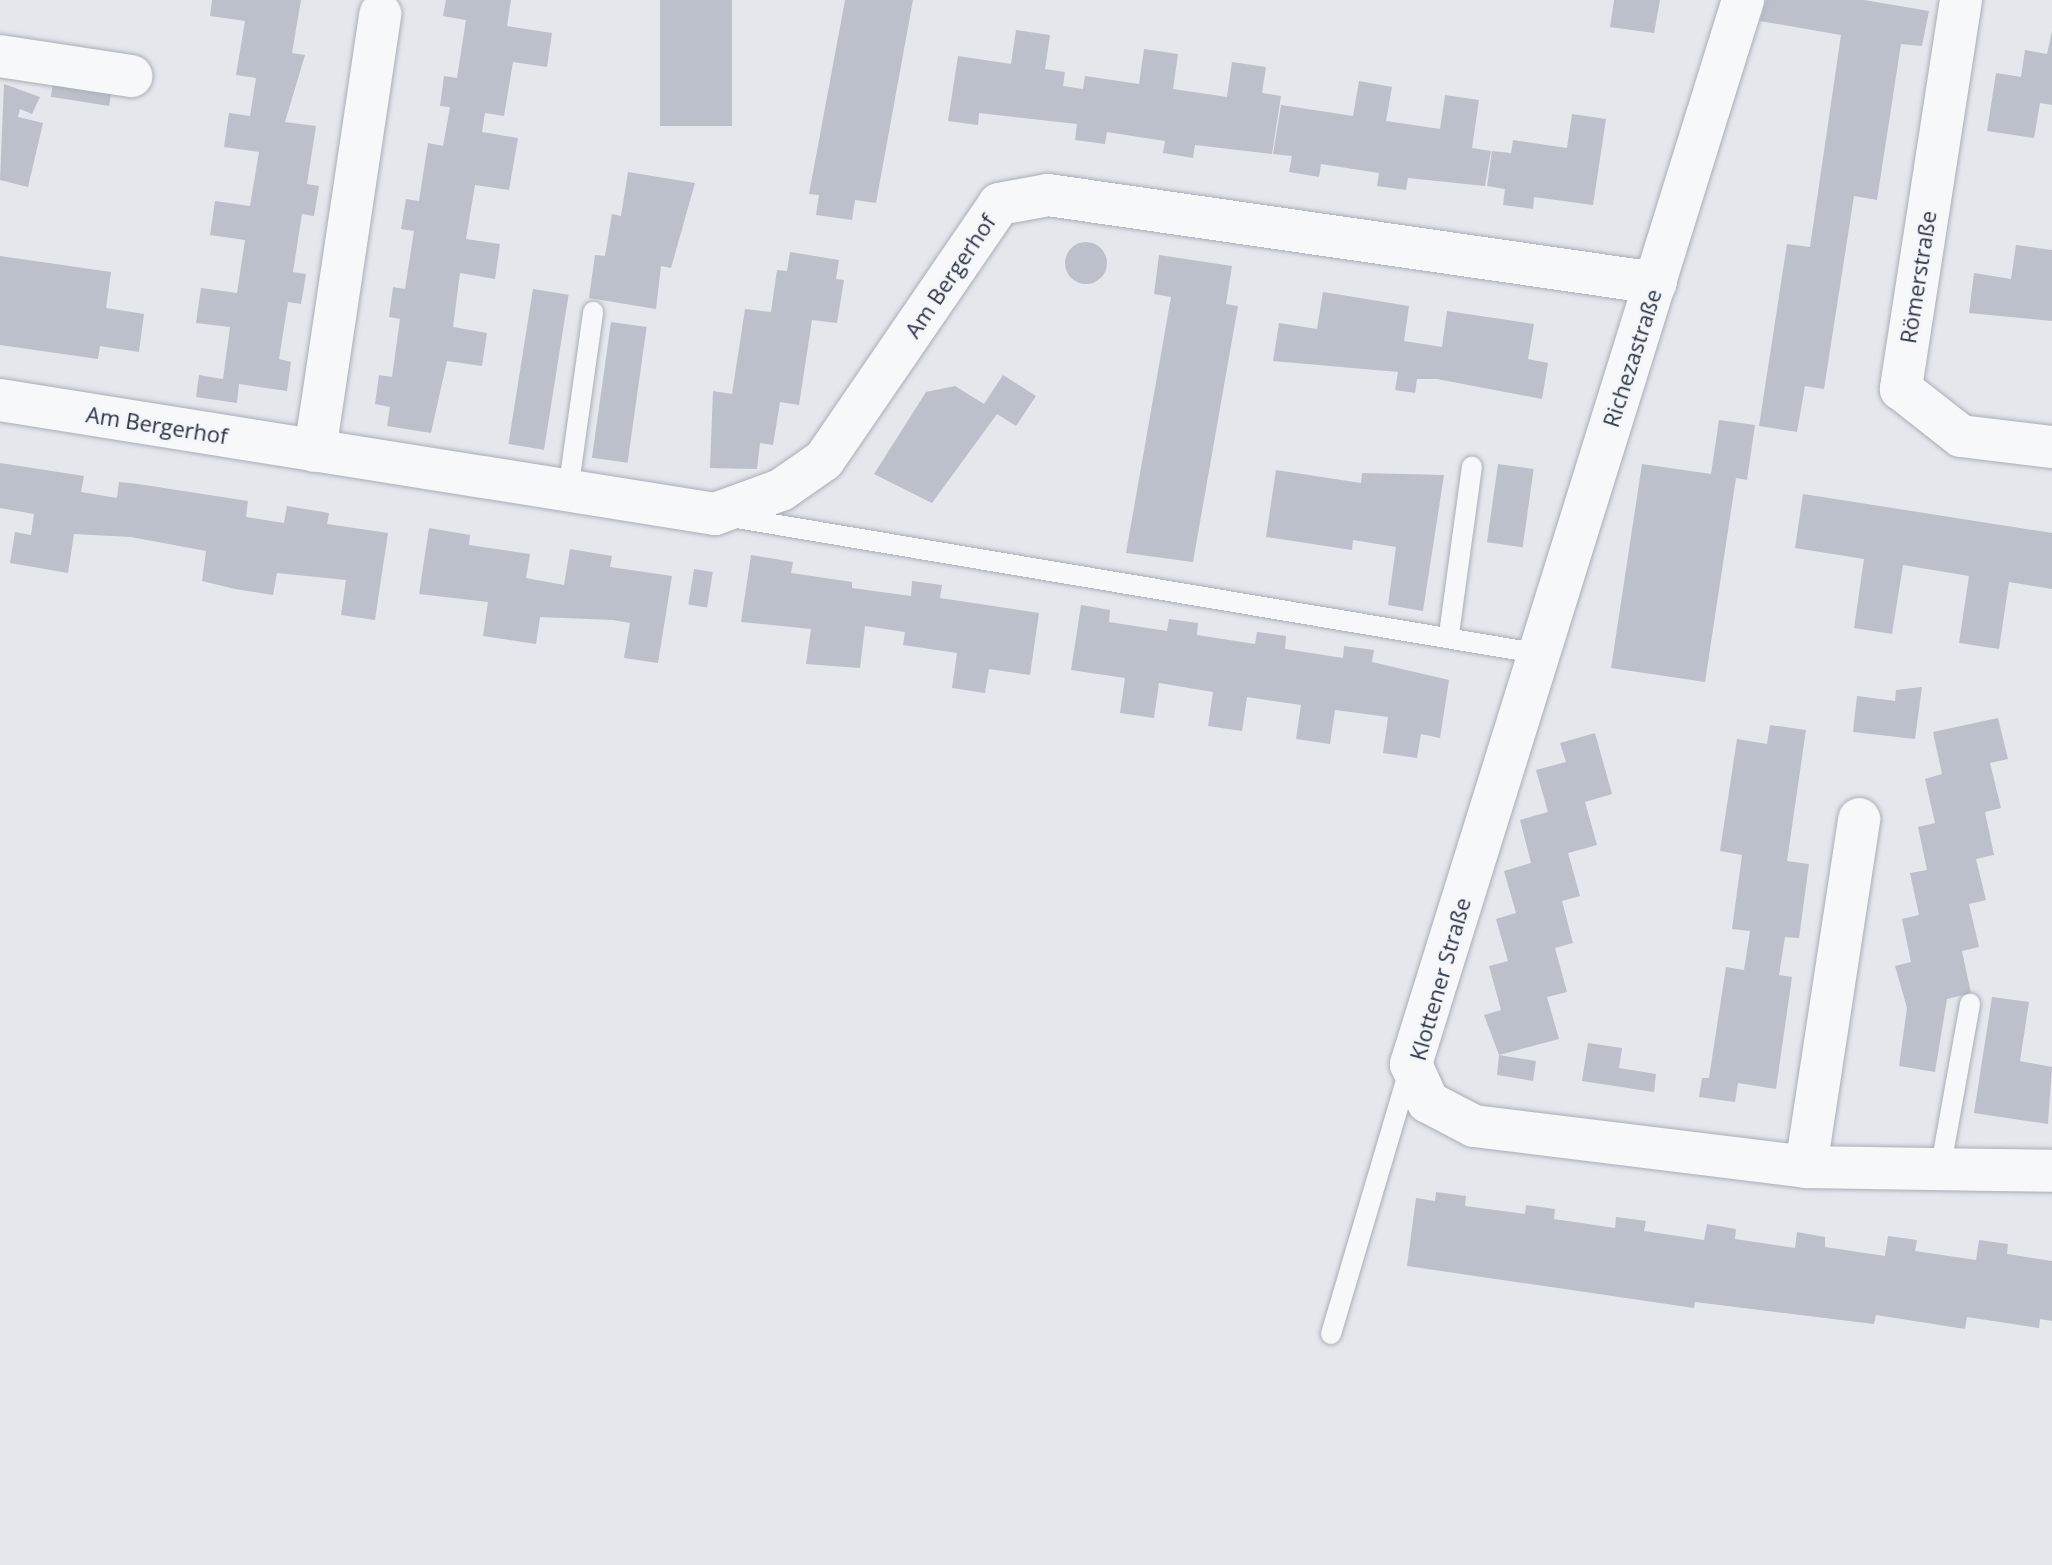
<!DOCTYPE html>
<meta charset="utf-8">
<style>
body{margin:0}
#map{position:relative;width:2052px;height:1565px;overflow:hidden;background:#e4e7ec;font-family:"Open Sans",sans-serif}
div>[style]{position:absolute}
.building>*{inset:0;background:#bbc0ca;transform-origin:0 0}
.round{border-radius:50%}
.roads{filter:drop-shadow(0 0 2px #a9aeb7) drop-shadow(0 0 2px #a9aeb7)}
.lane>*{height:20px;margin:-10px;padding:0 10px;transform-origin:10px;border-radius:10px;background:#f7f8fa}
.street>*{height:42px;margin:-21px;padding:0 21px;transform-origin:21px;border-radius:21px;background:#f7f8fa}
span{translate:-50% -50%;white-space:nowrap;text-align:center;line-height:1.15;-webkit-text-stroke:6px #f4f6f9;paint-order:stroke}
.street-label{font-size:22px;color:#2b3445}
</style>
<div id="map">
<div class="building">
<div style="clip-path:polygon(212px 0,301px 0,292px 53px,305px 55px,285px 122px,316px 126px,307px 184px,319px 186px,314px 216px,302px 214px,293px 272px,306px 274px,301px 304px,288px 302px,279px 359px,291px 362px,287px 391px,239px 384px,237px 403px,196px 397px,199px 375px,223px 379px,230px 327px,196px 323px,201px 288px,237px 293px,245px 240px,210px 235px,215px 201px,250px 206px,259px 152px,224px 147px,229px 113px,250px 116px,256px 78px,236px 75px,245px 21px,210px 16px)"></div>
<div style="clip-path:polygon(446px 0,511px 0,507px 26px,552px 33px,547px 67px,513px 62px,504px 116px,485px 113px,482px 132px,518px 138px,509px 190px,475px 185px,466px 239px,500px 244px,495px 279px,460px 273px,453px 327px,487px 333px,482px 366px,447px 361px,431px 433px,387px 426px,390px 407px,375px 404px,379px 375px,392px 377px,400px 319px,389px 317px,393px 287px,405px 289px,414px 231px,401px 229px,406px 199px,419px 201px,428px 143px,443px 146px,450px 107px,440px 106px,444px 76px,457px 78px,466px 20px,443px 16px)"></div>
<div style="left:660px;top:0;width:72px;height:126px"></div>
<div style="clip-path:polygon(845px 0,913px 0,876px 203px,855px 200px,852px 220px,816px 215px,819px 195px,809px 194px)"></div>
<div style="clip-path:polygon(1614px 0,1660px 0,1654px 33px,1610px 27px)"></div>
<div style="clip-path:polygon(1766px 0,1864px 0,1929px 11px,1922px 46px,1901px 44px,1877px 200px,1854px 196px,1824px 389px,1805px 386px,1797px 432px,1759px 426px,1787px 244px,1810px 247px,1841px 35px,1760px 21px)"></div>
<div style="clip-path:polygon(1016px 30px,1050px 35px,1045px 69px,1065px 72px,1063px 86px,1083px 89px,1085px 76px,1139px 84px,1144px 49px,1178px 54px,1173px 89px,1227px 97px,1232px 62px,1266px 67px,1262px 93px,1281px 96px,1272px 154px,1195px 145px,1193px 158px,1163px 153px,1165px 141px,1107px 132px,1105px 144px,1075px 140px,1077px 124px,979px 113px,978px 125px,948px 121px,958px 56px,1011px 64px)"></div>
<div style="clip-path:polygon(2052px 31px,2052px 105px,2040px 103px,2034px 138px,1987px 131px,1996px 73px,2021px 77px,2025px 50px,2047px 54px)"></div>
<div style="left:54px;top:77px;width:59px;height:20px;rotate:9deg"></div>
<div style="clip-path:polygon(1359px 81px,1392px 87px,1386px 121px,1440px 129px,1445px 95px,1479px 100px,1472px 148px,1491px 151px,1485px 186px,1408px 178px,1406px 190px,1377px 186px,1379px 173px,1321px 164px,1319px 177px,1289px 172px,1292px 156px,1273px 154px,1281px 105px,1353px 116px)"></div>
<div style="clip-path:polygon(4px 84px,40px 97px,32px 114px,20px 109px,18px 117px,43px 123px,28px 187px,0 180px)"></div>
<div style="clip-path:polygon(1572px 114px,1606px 119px,1593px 205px,1534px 197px,1533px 209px,1503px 205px,1505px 189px,1487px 186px,1492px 151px,1511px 153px,1513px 140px,1567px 148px)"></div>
<div style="clip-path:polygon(628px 172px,695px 183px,671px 268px,661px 266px,656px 309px,589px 298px,595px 255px,605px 256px,612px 214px,621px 216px)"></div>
<div class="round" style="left:1065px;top:242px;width:42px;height:42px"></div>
<div style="clip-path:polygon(2016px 245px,2052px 250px,2052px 321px,1969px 313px,1974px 273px,2011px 279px)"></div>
<div style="clip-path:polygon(790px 252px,839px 260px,836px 279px,844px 280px,837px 323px,812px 320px,799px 405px,780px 402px,773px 445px,760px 443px,757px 469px,710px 468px,713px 391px,732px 394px,745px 309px,771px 312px,777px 270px,787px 271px)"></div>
<div style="clip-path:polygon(1159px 255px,1232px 266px,1226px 304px,1238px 306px,1193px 562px,1126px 553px,1171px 297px,1154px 294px)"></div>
<div style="clip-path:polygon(0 256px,111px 272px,106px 308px,144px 314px,139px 352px,100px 346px,98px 359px,0 345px)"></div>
<div style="left:533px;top:289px;width:36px;height:157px;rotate:9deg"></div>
<div style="clip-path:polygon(1323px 292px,1409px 306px,1404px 341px,1442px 347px,1447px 311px,1534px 324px,1528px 359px,1548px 363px,1542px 399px,1437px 379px,1417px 379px,1415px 393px,1395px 390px,1398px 372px,1273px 361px,1279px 323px,1317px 329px)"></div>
<div style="left:611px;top:322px;width:36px;height:137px;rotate:8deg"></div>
<div style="clip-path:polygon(1003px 375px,1036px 396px,1016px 426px,997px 414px,932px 503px,874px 474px,926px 392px,955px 386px,984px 404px)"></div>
<div style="clip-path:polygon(1719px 420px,1755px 425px,1747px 480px,1736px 478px,1705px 682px,1611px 668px,1642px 464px,1711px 474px)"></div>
<div style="clip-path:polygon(0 463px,84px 476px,81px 492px,117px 498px,119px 482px,138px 484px,248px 501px,246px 517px,284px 523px,287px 506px,329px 513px,327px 524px,388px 533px,375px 620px,341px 615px,346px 580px,277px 573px,273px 595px,235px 589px,202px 581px,206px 551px,131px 537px,74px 534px,68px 573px,10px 563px,15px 532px,31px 535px,34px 514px,0 508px)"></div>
<div style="left:1498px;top:464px;width:36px;height:79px;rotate:8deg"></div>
<div style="clip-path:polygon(1276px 470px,1361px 483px,1362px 473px,1444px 475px,1423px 611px,1388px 605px,1396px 547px,1353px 540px,1352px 550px,1266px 537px)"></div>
<div style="clip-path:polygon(1803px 494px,2052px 533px,2052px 589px,2009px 582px,1999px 649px,1959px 643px,1969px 576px,1903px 565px,1892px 634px,1854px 628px,1864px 559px,1795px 548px)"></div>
<div style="clip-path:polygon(429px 528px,470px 535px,469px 545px,530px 554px,526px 578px,564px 585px,570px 549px,612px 556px,610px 567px,672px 576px,658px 663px,624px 658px,630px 623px,613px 620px,540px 617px,536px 644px,483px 636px,488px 602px,419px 594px)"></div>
<div style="clip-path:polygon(751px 555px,793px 562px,791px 573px,852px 582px,852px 588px,911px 596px,912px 581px,942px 585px,940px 598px,1039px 613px,1030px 675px,989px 669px,985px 693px,952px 688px,957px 653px,903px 645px,905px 632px,865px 626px,860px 668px,806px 664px,811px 629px,741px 622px)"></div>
<div style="left:694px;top:569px;width:19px;height:36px;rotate:9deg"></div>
<div style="clip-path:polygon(1081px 605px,1110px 610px,1109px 622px,1167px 631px,1169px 619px,1198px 623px,1197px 635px,1255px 644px,1257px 632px,1286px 636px,1285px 649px,1343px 658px,1344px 646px,1374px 650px,1372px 662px,1449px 680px,1440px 738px,1421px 734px,1417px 758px,1383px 753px,1388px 717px,1335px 710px,1330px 744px,1296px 739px,1301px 705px,1247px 697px,1242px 731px,1208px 726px,1213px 692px,1159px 683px,1154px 718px,1120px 713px,1125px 678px,1071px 670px)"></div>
<div style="clip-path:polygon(1922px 687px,1915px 739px,1853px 732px,1857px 696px,1895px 701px,1896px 690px)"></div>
<div style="clip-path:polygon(1998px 718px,2008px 759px,1990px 763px,2001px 808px,1985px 812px,1994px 855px,1976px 859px,1986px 900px,1969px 904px,1979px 947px,1962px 951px,1971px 993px,1947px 999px,1935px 1072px,1899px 1066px,1907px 1008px,1895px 966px,1911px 962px,1902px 919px,1919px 915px,1910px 873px,1927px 870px,1918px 827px,1935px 823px,1925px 779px,1942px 774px,1933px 732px)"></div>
<div style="clip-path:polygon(1770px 725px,1806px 730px,1787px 861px,1809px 864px,1799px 938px,1785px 937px,1779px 975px,1792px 977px,1776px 1089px,1738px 1083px,1735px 1102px,1699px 1097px,1702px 1078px,1709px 1078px,1726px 967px,1744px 970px,1750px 931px,1732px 929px,1742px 855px,1720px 851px,1737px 739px,1767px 744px)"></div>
<div style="clip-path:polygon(1595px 733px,1612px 794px,1585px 802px,1597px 845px,1568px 853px,1580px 896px,1562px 901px,1573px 943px,1555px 948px,1567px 992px,1547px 997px,1559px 1039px,1499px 1055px,1536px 1061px,1533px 1081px,1497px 1075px,1499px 1055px,1484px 1015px,1501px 1010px,1489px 966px,1508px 961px,1496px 919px,1516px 913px,1504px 871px,1531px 863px,1520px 820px,1548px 812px,1536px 770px,1566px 762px,1560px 743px)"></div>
<div style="clip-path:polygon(1992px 997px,2029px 1002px,2020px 1061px,2052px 1067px,2048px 1124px,1974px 1113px)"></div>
<div style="clip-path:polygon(1588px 1043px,1622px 1048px,1619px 1068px,1656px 1074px,1654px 1092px,1582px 1081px)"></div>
<div style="clip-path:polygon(1436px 1192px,1466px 1196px,1465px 1206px,1525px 1214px,1526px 1205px,1555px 1209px,1554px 1219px,1615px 1228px,1616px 1217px,1646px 1221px,1644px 1231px,1704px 1240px,1707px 1224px,1736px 1229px,1735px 1239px,1795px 1248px,1797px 1232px,1825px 1237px,1825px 1247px,1885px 1256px,1888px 1236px,1917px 1240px,1915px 1251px,1976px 1260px,1979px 1240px,2008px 1244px,2007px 1254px,2052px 1261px,2052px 1321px,2040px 1319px,2039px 1328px,1967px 1317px,1965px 1329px,1876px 1315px,1874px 1324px,1695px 1302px,1694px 1308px,1407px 1266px,1416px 1198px,1435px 1201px)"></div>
</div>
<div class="roads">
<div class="lane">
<div style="left:568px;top:491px;width:181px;rotate:-82deg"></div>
<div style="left:731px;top:517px;width:815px;rotate:9.6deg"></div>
<div style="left:1449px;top:634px;width:169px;rotate:-82.2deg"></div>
<div style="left:1940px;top:1171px;width:170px;rotate:-79.8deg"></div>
<div style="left:1331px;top:1334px;width:274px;rotate:-73.5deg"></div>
</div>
<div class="street">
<div style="left:1743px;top:0;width:1115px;rotate:107.33deg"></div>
<div style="left:1411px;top:1064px;width:42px;rotate:65.9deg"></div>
<div style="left:1428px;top:1102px;width:52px;rotate:27.6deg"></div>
<div style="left:1474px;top:1126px;width:335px;rotate:7deg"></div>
<div style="left:1806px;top:1167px;width:246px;rotate:0.9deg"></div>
<div style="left:1961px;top:0;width:394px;rotate:98.8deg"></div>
<div style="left:1901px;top:389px;width:76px;rotate:38.1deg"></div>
<div style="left:1961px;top:436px;width:92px;rotate:6.9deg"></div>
<div style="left:0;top:56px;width:133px;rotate:8.7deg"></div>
<div style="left:0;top:400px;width:724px;rotate:9.06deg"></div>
<div style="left:715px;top:514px;width:70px;rotate:-20deg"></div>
<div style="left:781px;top:490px;width:52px;rotate:-34.9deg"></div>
<div style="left:824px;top:460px;width:310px;rotate:-55.6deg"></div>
<div style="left:999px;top:204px;width:50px;rotate:-10.4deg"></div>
<div style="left:1048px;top:195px;width:614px;rotate:8.24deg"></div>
<div style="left:315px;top:451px;width:442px;rotate:-81.5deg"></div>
<div style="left:1806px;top:1167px;width:352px;rotate:-81.3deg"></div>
</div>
</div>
<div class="street-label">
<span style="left:950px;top:276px;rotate:-56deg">Am Bergerhof</span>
<span style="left:1918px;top:277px;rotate:-81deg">Römerstraße</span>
<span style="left:1632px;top:358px;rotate:-72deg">Richezastraße</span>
<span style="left:157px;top:425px;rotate:9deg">Am Bergerhof</span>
<span style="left:1440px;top:979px;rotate:-74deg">Klottener Straße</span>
</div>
</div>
